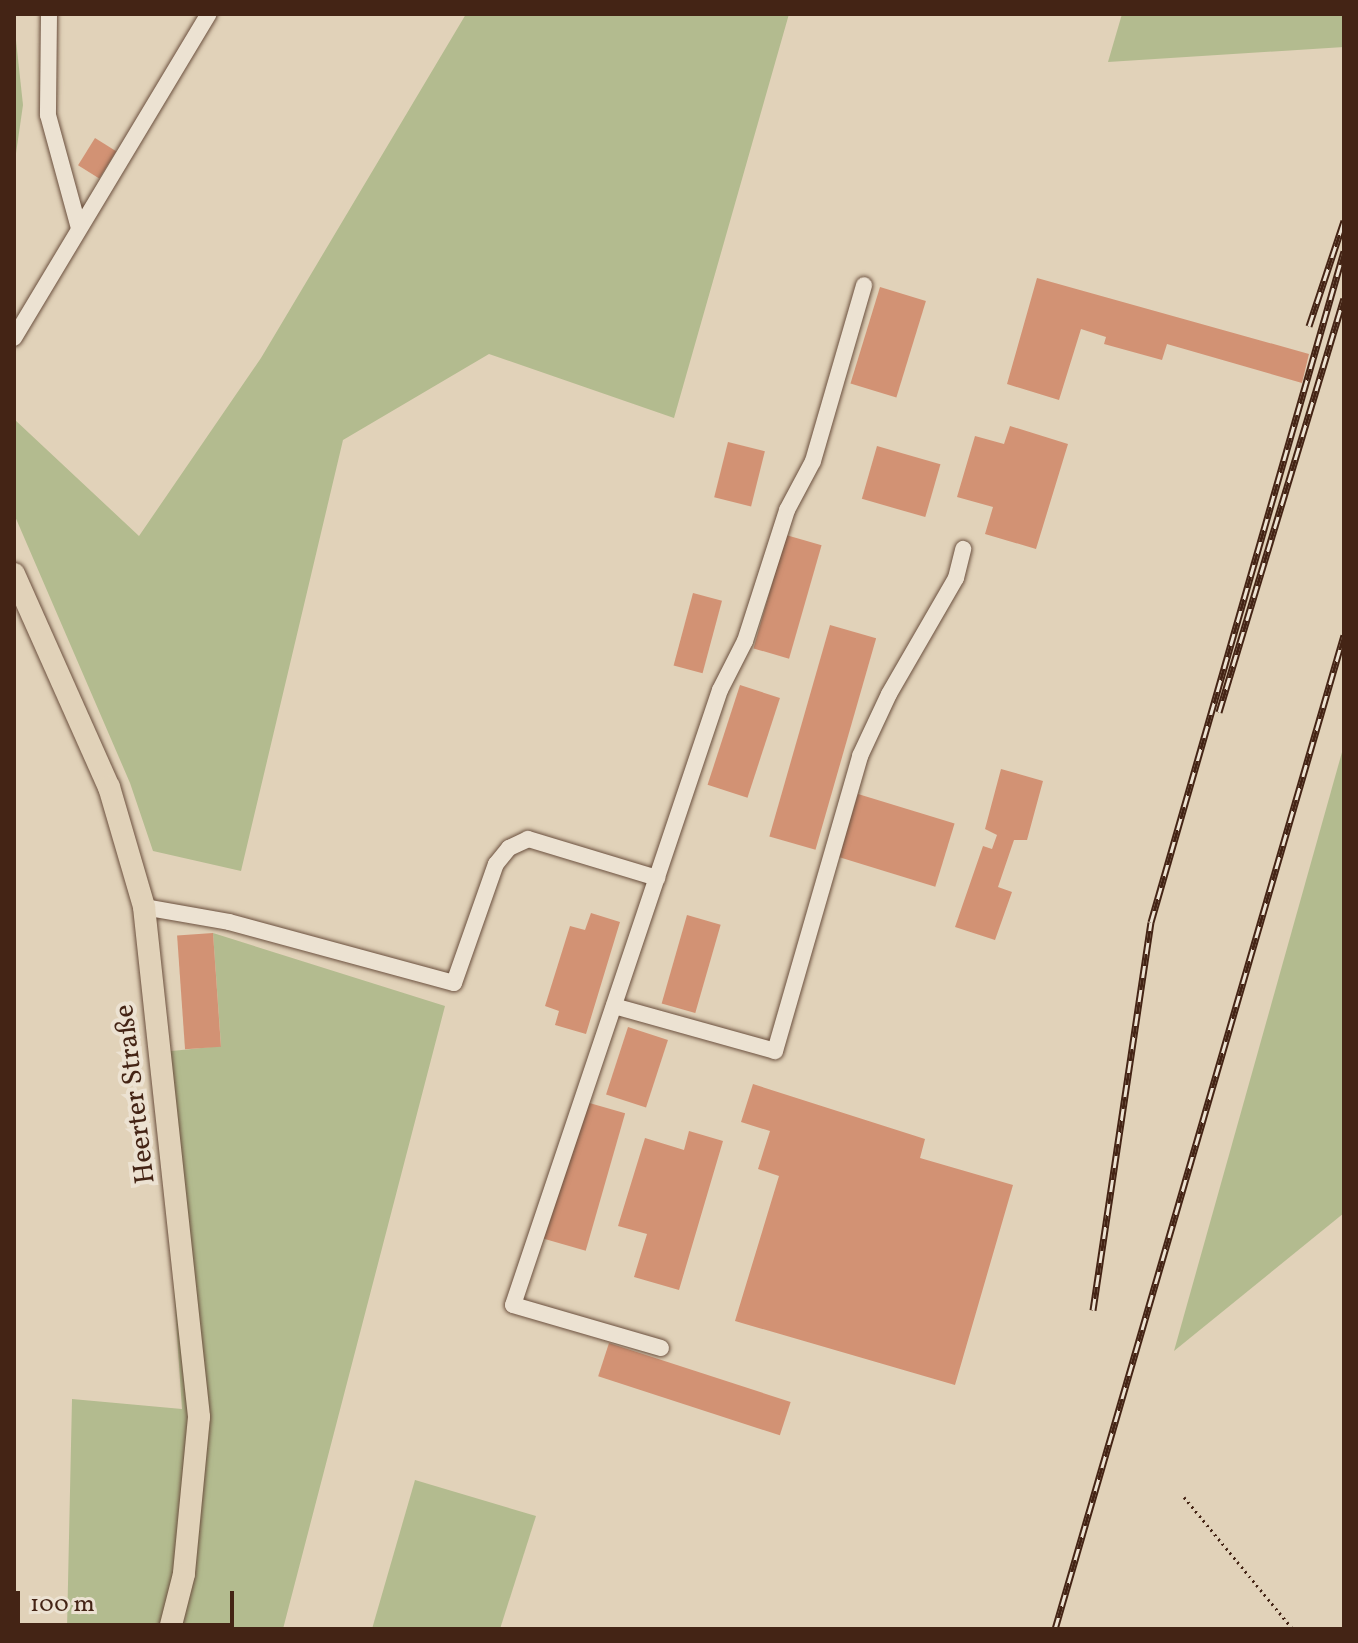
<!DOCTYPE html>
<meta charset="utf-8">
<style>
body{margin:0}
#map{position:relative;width:1358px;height:1643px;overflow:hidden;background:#e1d2b9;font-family:Vollkorn,serif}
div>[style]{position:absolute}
.green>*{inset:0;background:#b3bb8f}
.building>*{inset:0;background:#d29274;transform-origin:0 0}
.path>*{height:3px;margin-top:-1.5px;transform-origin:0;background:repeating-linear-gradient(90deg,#442415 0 2px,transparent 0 6px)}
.roads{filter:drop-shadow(0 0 2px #6b503e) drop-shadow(0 0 2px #6b503e)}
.minor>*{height:16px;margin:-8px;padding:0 8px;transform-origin:8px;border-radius:8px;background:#ece2d2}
.major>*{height:22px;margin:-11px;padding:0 11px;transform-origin:11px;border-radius:11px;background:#e1d2b9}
.rail>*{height:7px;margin-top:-3.5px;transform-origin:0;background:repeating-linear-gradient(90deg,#ece2d2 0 12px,#442415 0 24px);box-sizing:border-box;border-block:2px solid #442415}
span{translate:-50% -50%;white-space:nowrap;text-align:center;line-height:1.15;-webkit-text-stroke:8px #ece2d2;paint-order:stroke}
.street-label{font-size:28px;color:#442415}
.frame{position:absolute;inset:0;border:16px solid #442415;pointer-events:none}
.scale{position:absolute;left:16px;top:1591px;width:218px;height:36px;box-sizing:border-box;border:4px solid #442415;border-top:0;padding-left:10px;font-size:24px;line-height:28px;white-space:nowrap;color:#442415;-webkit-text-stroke:6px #ece2d2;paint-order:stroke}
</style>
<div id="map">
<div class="green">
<div style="clip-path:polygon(466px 14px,789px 14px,674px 418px,489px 354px,343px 440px,241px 871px,153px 851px,130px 783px,14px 514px,14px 419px,139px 536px,261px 358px)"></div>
<div style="clip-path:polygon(1122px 14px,1344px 14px,1344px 47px,1108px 62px)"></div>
<div style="clip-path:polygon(14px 22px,23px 105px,14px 167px)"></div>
<div style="clip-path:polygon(1344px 745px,1344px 1213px,1174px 1351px)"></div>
<div style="clip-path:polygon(213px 933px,445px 1006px,283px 1629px,67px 1629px,72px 1399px,182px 1409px,162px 1113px,152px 1053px,221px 1046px)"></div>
<div style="clip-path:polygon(415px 1480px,536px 1516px,500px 1629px,372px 1629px)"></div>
</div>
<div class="building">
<div style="left:95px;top:138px;width:25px;height:32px;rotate:32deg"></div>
<div style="clip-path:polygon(1037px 278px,1309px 354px,1302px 383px,1167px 344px,1162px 360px,1104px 344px,1106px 337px,1081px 329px,1059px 400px,1007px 384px)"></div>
<div style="left:880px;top:287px;width:48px;height:101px;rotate:17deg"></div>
<div style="clip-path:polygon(1010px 426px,1068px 444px,1036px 549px,985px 534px,993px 507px,957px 497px,975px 436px,1004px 444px)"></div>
<div style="left:728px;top:442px;width:38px;height:57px;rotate:14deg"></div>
<div style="left:877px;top:446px;width:66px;height:55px;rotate:16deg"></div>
<div style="left:786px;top:535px;width:37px;height:118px;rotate:16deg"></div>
<div style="left:693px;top:593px;width:30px;height:75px;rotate:15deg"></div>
<div style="left:830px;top:625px;width:48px;height:220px;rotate:16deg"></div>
<div style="left:740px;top:685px;width:42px;height:105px;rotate:18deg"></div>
<div style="clip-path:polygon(1001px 769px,1043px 781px,1027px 840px,1014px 840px,998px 887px,1012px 892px,995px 940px,955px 927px,983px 846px,992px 849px,997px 835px,985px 829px)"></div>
<div style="left:858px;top:794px;width:101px;height:66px;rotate:17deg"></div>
<div style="clip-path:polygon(591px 913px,620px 922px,586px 1034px,555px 1025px,559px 1011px,545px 1006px,570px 926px,585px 930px)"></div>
<div style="left:687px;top:915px;width:35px;height:92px;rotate:16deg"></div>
<div style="left:213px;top:933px;width:114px;height:36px;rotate:86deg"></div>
<div style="left:628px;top:1027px;width:42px;height:71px;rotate:18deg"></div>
<div style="clip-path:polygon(753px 1084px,925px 1139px,920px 1158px,1013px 1185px,955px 1385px,735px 1321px,779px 1176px,758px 1169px,770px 1131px,741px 1122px)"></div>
<div style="left:579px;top:1100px;width:48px;height:143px;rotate:16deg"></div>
<div style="clip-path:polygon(689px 1131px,723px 1141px,679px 1290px,634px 1277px,647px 1234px,618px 1226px,645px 1138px,684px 1150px)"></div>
<div style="left:609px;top:1343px;width:191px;height:35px;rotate:18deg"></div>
</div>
<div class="path">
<div style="left:1184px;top:1497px;width:171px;rotate:50.5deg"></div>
</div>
<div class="roads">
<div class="minor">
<div style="left:49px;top:14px;width:101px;rotate:90.6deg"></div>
<div style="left:48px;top:115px;width:117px;rotate:74.7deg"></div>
<div style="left:14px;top:338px;width:378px;rotate:-59deg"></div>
<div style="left:144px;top:907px;width:86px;rotate:10deg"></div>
<div style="left:229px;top:922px;width:233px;rotate:15.2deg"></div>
<div style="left:454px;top:983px;width:126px;rotate:-70.6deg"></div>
<div style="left:496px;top:864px;width:21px;rotate:-51deg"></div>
<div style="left:509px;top:848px;width:21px;rotate:-25deg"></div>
<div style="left:528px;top:839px;width:135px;rotate:16.8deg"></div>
<div style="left:614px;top:1006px;width:167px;rotate:15.6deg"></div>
<div style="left:775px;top:1051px;width:307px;rotate:-73.9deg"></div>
<div style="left:860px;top:756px;width:68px;rotate:-64.9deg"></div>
<div style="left:889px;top:694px;width:134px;rotate:-60deg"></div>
<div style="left:956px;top:578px;width:30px;rotate:-76deg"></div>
<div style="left:661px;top:1348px;width:154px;rotate:-163.8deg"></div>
<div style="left:513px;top:1305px;width:649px;rotate:-71.4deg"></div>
<div style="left:720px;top:690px;width:55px;rotate:-63deg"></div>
<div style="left:745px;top:641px;width:138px;rotate:-72.2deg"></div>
<div style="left:787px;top:510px;width:55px;rotate:-62deg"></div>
<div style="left:813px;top:461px;width:183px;rotate:-73.8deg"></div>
</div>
<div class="major">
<div style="left:14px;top:574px;width:233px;rotate:66deg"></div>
<div style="left:109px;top:787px;width:125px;rotate:73.7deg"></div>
<div style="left:144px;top:907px;width:513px;rotate:83.84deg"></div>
<div style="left:199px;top:1417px;width:158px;rotate:95.5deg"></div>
<div style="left:184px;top:1574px;width:57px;rotate:104.3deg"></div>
</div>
</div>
<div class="rail">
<div style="left:1309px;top:326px;width:111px;rotate:-71.6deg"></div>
<div style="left:1219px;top:712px;width:432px;rotate:-73.2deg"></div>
<div style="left:1093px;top:1310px;width:392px;rotate:-81.5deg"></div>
<div style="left:1151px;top:922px;width:698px;rotate:-73.95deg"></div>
<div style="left:1055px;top:1629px;width:1035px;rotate:-73.79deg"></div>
</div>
<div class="street-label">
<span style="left:136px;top:1094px;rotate:-97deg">Heerter Straße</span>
</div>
<div class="frame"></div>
<div class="scale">100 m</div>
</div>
